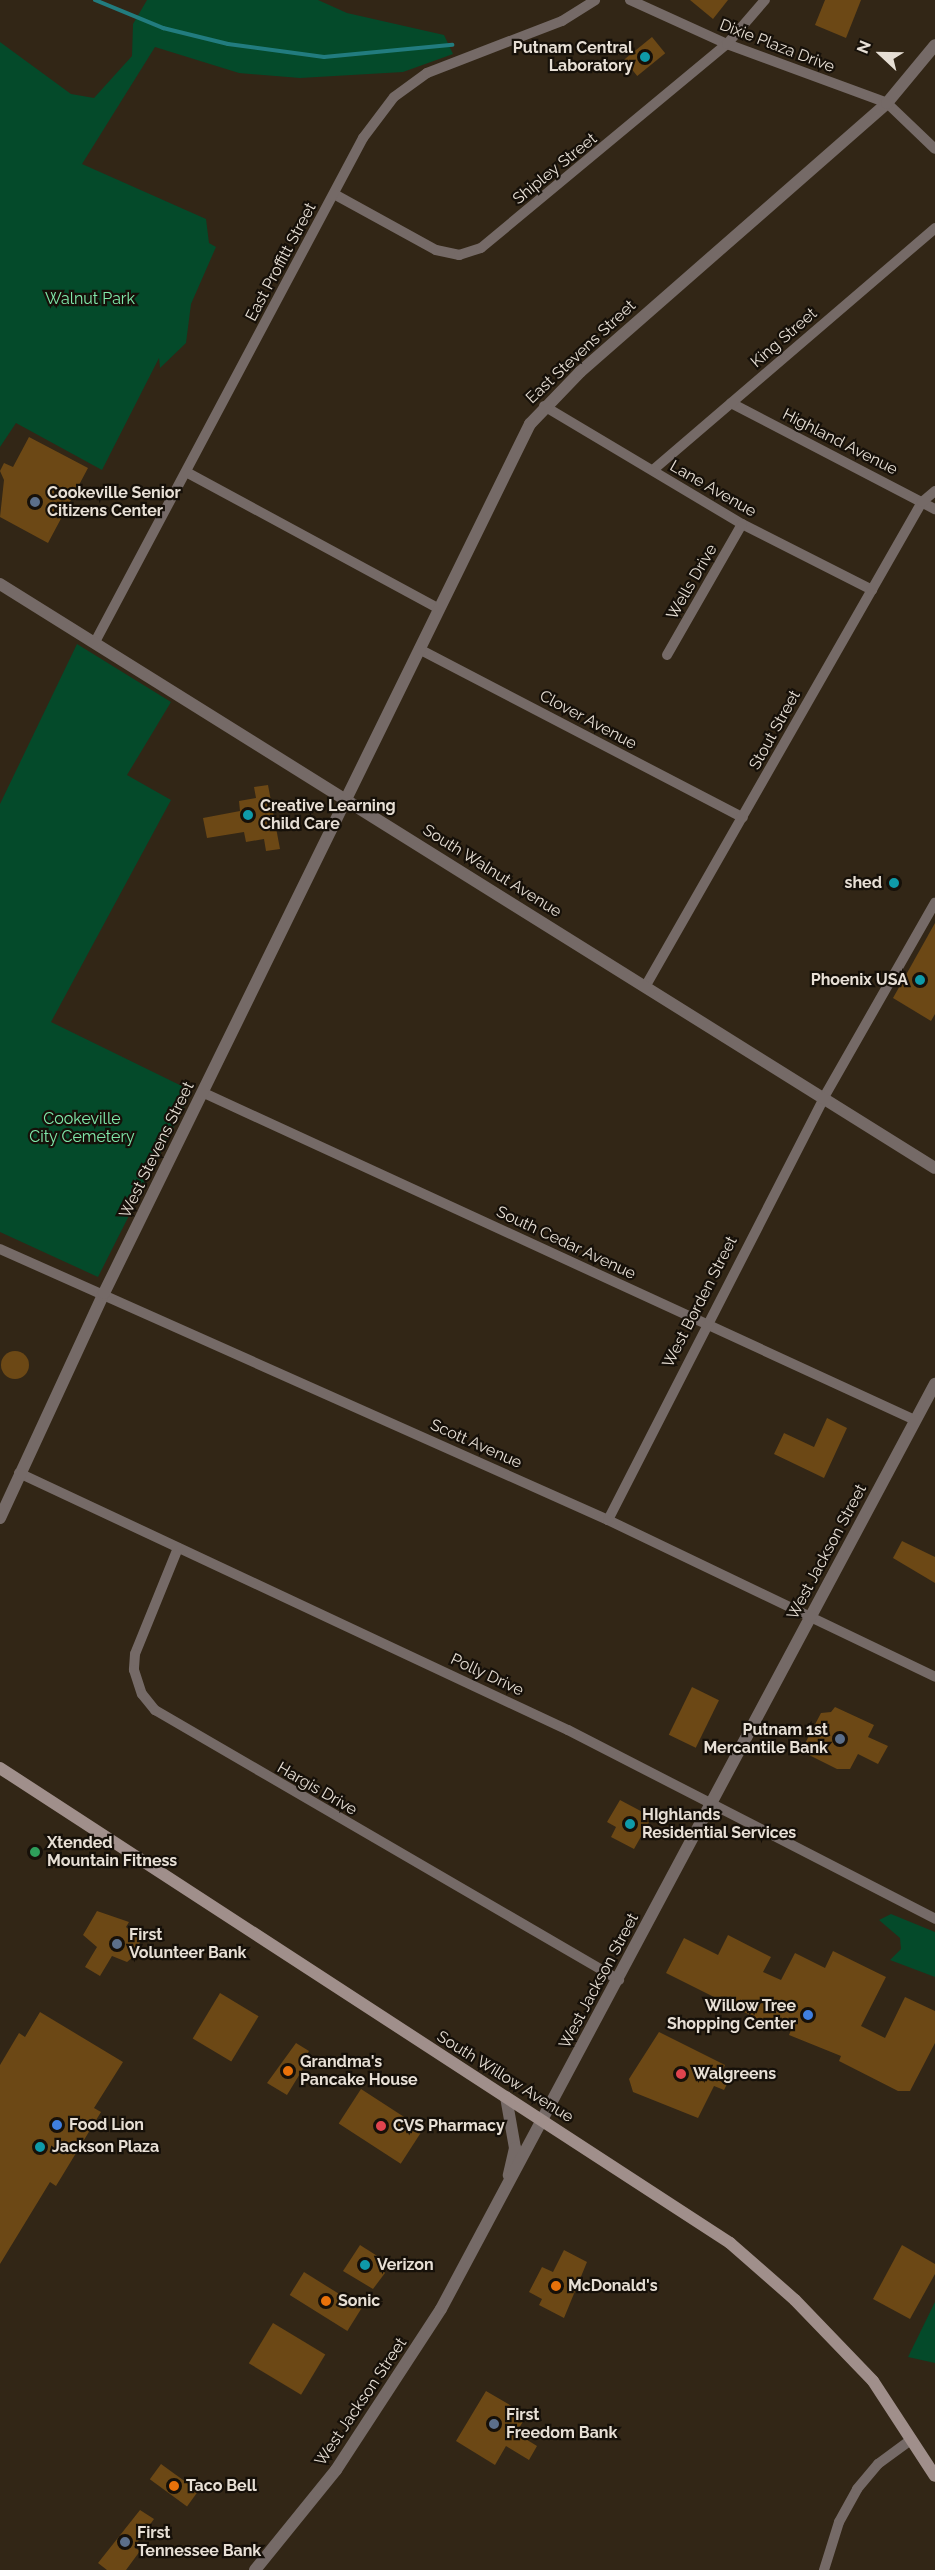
<!DOCTYPE html>
<style>
body{margin:0}
#map{position:relative;width:935px;height:2570px;overflow:hidden;background:#322616;font-family:Raleway,sans-serif}
div>[style]{position:absolute}
.green>*{inset:0;background:#044a2a}
.stream>*{height:4px;margin:-2px;padding:0 2px;transform-origin:2px;border-radius:2px;background:#227c7f}
.building>*{inset:0;background:#6c4815;transform-origin:0 0}
.round{border-radius:50%}
.minor>*{height:10px;margin:-5px;padding:0 5px;transform-origin:5px;border-radius:5px;background:#756a67}
.tertiary>*{height:12px;margin:-6px;padding:0 6px;transform-origin:6px;border-radius:6px;background:#756a67}
.secondary>*{height:12px;margin:-6px;padding:0 6px;transform-origin:6px;border-radius:6px;background:#a08f8b}
.dots>*{width:16px;height:16px;translate:-50% -50%;box-sizing:border-box;border:3px solid #161009;border-radius:50%}
span{translate:-50% -50%;white-space:nowrap;text-align:center;line-height:1.15;-webkit-text-stroke:4.5px #161009;paint-order:stroke}
.street-label{font-size:16px;color:#e7dfd5}
.poi-label{font-size:16px;color:#e7dfd5;font-weight:700}
.right{translate:-100% -50%;text-align:right}
.left{translate:0 -50%;text-align:left}
.park-label{font-size:16px;color:#81e9ab}
.north{position:absolute;left:851px;top:24px;width:60px;height:60px;-webkit-text-stroke:4px #161009;paint-order:stroke;rotate:292deg;font-size:16px;font-weight:700;line-height:24px;text-align:center;color:#e7dfd5}
.north::after{content:'';display:block;margin:auto;width:21px;height:27px;background:#e7dfd5;clip-path:polygon(50% 0,100% 100%,50% 72%,0 100%)}
</style>
<div id="map">
<div class="green">
<div style="clip-path:polygon(147px 0,318px 0,347px 13px,444px 35px,453px 54px,403px 72px,300px 78px,239px 73px,155px 47px,82px 164px,206px 219px,209px 243px,216px 247px,191px 304px,186px 343px,160px 368px,159px 358px,102px 470px,16px 423px,0 447px,0 42px,71px 94px,94px 98px,132px 56px,133px 24px)"></div>
<div style="clip-path:polygon(77px 644px,171px 702px,127px 775px,171px 800px,51px 1022px,192px 1091px,98px 1277px,0 1232px,0 804px)"></div>
<div style="clip-path:polygon(891px 1914px,935px 1932px,935px 1977px,890px 1960px,901px 1949px,900px 1938px,879px 1920px)"></div>
<div style="clip-path:polygon(935px 2302px,935px 2363px,908px 2357px)"></div>
</div>
<div class="stream">
<div style="left:95px;top:0;width:74px;rotate:22.4deg"></div>
<div style="left:163px;top:28px;width:67px;rotate:13.8deg"></div>
<div style="left:228px;top:44px;width:97px;rotate:7.7deg"></div>
<div style="left:324px;top:57px;width:129px;rotate:-5.4deg"></div>
</div>
<div class="building">
<div style="clip-path:polygon(690px 0,728px 0,713px 19px)"></div>
<div style="clip-path:polygon(825px 0,861px 0,846px 38px,815px 25px)"></div>
<div style="left:652px;top:37px;width:21px;height:36px;rotate:51deg"></div>
<div style="clip-path:polygon(29px 437px,88px 468px,48px 543px,0 517px,4px 480px,0 471px,4px 463px,13px 467px)"></div>
<div style="clip-path:polygon(268px 785px,280px 849px,266px 851px,264px 839px,246px 842px,244px 832px,207px 838px,203px 818px,240px 811px,239px 801px,256px 798px,254px 787px)"></div>
<div style="clip-path:polygon(935px 923px,935px 1014px,931px 1021px,893px 998px)"></div>
<div class="round" style="left:1px;top:1351px;width:28px;height:28px"></div>
<div style="clip-path:polygon(827px 1418px,847px 1428px,824px 1478px,774px 1454px,784px 1433px,814px 1447px)"></div>
<div style="clip-path:polygon(902px 1541px,935px 1557px,935px 1583px,893px 1558px)"></div>
<div style="left:692px;top:1687px;width:30px;height:53px;rotate:26deg"></div>
<div style="clip-path:polygon(835px 1707px,874px 1725px,868px 1737px,888px 1746px,878px 1764px,858px 1754px,850px 1769px,837px 1769px,801px 1751px,821px 1713px,831px 1712px)"></div>
<div style="clip-path:polygon(620px 1800px,652px 1817px,634px 1849px,611px 1837px,616px 1827px,607px 1822px)"></div>
<div style="clip-path:polygon(97px 1911px,129px 1922px,126px 1927px,141px 1940px,133px 1957px,127px 1962px,112px 1956px,100px 1976px,85px 1967px,97px 1947px,83px 1935px)"></div>
<div style="clip-path:polygon(728px 1935px,771px 1957px,763px 1972px,781px 1980px,795px 1953px,825px 1968px,833px 1951px,886px 1977px,861px 2026px,885px 2038px,905px 1997px,935px 2011px,935px 2043px,910px 2091px,898px 2091px,839px 2061px,841px 2056px,789px 2035px,791px 2030px,768px 2019px,766px 2023px,666px 1973px,684px 1938px,718px 1955px)"></div>
<div style="left:220px;top:1993px;width:45px;height:53px;rotate:31deg"></div>
<div style="clip-path:polygon(40px 2012px,123px 2062px,94px 2108px,101px 2112px,56px 2186px,50px 2182px,0 2264px,0 2065px,19px 2033px,25px 2037px)"></div>
<div style="clip-path:polygon(659px 2032px,725px 2065px,722px 2072px,731px 2076px,724px 2090px,714px 2086px,698px 2118px,633px 2092px,629px 2079px)"></div>
<div style="clip-path:polygon(296px 2043px,309px 2051px,306px 2056px,309px 2059px,287px 2095px,267px 2083px)"></div>
<div style="left:361px;top:2089px;width:74px;height:41px;rotate:33deg"></div>
<div style="clip-path:polygon(360px 2245px,382px 2259px,385px 2273px,373px 2289px,343px 2271px)"></div>
<div style="clip-path:polygon(902px 2245px,935px 2264px,935px 2274px,910px 2319px,873px 2299px)"></div>
<div style="clip-path:polygon(564px 2250px,587px 2262px,564px 2318px,539px 2305px,542px 2299px,529px 2292px,542px 2267px,553px 2272px)"></div>
<div style="left:304px;top:2272px;width:68px;height:27px;rotate:32deg"></div>
<div style="left:273px;top:2323px;width:61px;height:47px;rotate:31deg"></div>
<div style="clip-path:polygon(486px 2391px,527px 2415px,516px 2433px,537px 2446px,529px 2460px,506px 2446px,495px 2465px,456px 2441px)"></div>
<div style="left:161px;top:2464px;width:46px;height:19px;rotate:36deg"></div>
<div style="clip-path:polygon(140px 2510px,154px 2519px,134px 2547px,140px 2551px,126px 2570px,107px 2570px,98px 2563px)"></div>
</div>
<div class="minor">
<div style="left:630px;top:0;width:107px;rotate:24.4deg"></div>
<div style="left:727px;top:44px;width:171px;rotate:20.2deg"></div>
<div style="left:887px;top:103px;width:66px;rotate:43.8deg"></div>
<div style="left:334px;top:194px;width:116px;rotate:28.8deg"></div>
<div style="left:436px;top:250px;width:24px;rotate:12deg"></div>
<div style="left:459px;top:255px;width:23px;rotate:-18deg"></div>
<div style="left:481px;top:248px;width:320px;rotate:-39.7deg"></div>
<div style="left:727px;top:44px;width:58px;rotate:-49.2deg"></div>
<div style="left:731px;top:403px;width:230px;rotate:27.5deg"></div>
<div style="left:544px;top:406px;width:230px;rotate:30.8deg"></div>
<div style="left:742px;top:524px;width:146px;rotate:26.9deg"></div>
<div style="left:653px;top:470px;width:372px;rotate:-40.6deg"></div>
<div style="left:188px;top:473px;width:284px;rotate:28.4deg"></div>
<div style="left:95px;top:642px;width:571px;rotate:-62deg"></div>
<div style="left:363px;top:138px;width:51px;rotate:-52.9deg"></div>
<div style="left:394px;top:97px;width:41px;rotate:-36deg"></div>
<div style="left:427px;top:73px;width:145px;rotate:-21.1deg"></div>
<div style="left:562px;top:21px;width:39px;rotate:-32deg"></div>
<div style="left:419px;top:649px;width:365px;rotate:27.5deg"></div>
<div style="left:667px;top:655px;width:151px;rotate:-60.2deg"></div>
<div style="left:645px;top:987px;width:559px;rotate:-60.27deg"></div>
<div style="left:922px;top:502px;width:17px;rotate:-40deg"></div>
<div style="left:204px;top:1093px;width:783px;rotate:24.7deg"></div>
<div style="left:0;top:1249px;width:666px;rotate:24.02deg"></div>
<div style="left:608px;top:1520px;width:363px;rotate:25.6deg"></div>
<div style="left:19px;top:1473px;width:606px;rotate:25.09deg"></div>
<div style="left:568px;top:1730px;width:413px;rotate:27.2deg"></div>
<div style="left:608px;top:1520px;width:473px;rotate:-62.9deg"></div>
<div style="left:823px;top:1099px;width:226px;rotate:-60.3deg"></div>
<div style="left:178px;top:1548px;width:114px;rotate:112.1deg"></div>
<div style="left:135px;top:1654px;width:16px;rotate:94deg"></div>
<div style="left:134px;top:1670px;width:25px;rotate:72deg"></div>
<div style="left:142px;top:1694px;width:21px;rotate:51deg"></div>
<div style="left:155px;top:1710px;width:537px;rotate:30.19deg"></div>
<div style="left:824px;top:2570px;width:50px;rotate:-72.6deg"></div>
<div style="left:839px;top:2522px;width:38px;rotate:-61deg"></div>
<div style="left:857px;top:2489px;width:33px;rotate:-50deg"></div>
<div style="left:878px;top:2464px;width:42px;rotate:-36.3deg"></div>
</div>
<div class="tertiary">
<div style="left:0;top:584px;width:1102px;rotate:31.99deg"></div>
<div style="left:0;top:1518px;width:248px;rotate:-65.2deg"></div>
<div style="left:104px;top:1293px;width:968px;rotate:-63.89deg"></div>
<div style="left:530px;top:424px;width:72px;rotate:-46.1deg"></div>
<div style="left:580px;top:372px;width:408px;rotate:-41.2deg"></div>
<div style="left:887px;top:103px;width:75px;rotate:-50.4deg"></div>
<div style="left:506px;top:2097px;width:52px;rotate:80deg"></div>
<div style="left:515px;top:2148px;width:28px;rotate:103deg"></div>
<div style="left:255px;top:2570px;width:129px;rotate:-51deg"></div>
<div style="left:336px;top:2470px;width:192px;rotate:-56.9deg"></div>
<div style="left:441px;top:2309px;width:1049px;rotate:-61.9deg"></div>
</div>
<div class="secondary">
<div style="left:0;top:1768px;width:871px;rotate:33.05deg"></div>
<div style="left:730px;top:2243px;width:86px;rotate:41.2deg"></div>
<div style="left:795px;top:2300px;width:112px;rotate:46.1deg"></div>
<div style="left:873px;top:2381px;width:113px;rotate:56.9deg"></div>
</div>
<div class="dots">
<div style="left:645px;top:57px;background:#0f9aa8"></div>
<div style="left:35px;top:502px;background:#5c6f8a"></div>
<div style="left:248px;top:815px;background:#0f9aa8"></div>
<div style="left:894px;top:883px;background:#0f9aa8"></div>
<div style="left:920px;top:980px;background:#0f9aa8"></div>
<div style="left:840px;top:1739px;background:#5c6f8a"></div>
<div style="left:630px;top:1824px;background:#0f9aa8"></div>
<div style="left:35px;top:1852px;background:#2e9e5b"></div>
<div style="left:117px;top:1944px;background:#5c6f8a"></div>
<div style="left:808px;top:2015px;background:#3f7fe0"></div>
<div style="left:288px;top:2071px;background:#e8710a"></div>
<div style="left:681px;top:2074px;background:#e0444e"></div>
<div style="left:57px;top:2125px;background:#3f7fe0"></div>
<div style="left:381px;top:2126px;background:#e0444e"></div>
<div style="left:40px;top:2147px;background:#0f9aa8"></div>
<div style="left:365px;top:2265px;background:#0f9aa8"></div>
<div style="left:556px;top:2286px;background:#e8710a"></div>
<div style="left:326px;top:2301px;background:#e8710a"></div>
<div style="left:494px;top:2424px;background:#5c6f8a"></div>
<div style="left:174px;top:2486px;background:#e8710a"></div>
<div style="left:125px;top:2542px;background:#5c6f8a"></div>
</div>
<div class="street-label">
<span style="left:777px;top:46px;rotate:21deg">Dixie Plaza Drive</span>
<span style="left:555px;top:169px;rotate:-39deg">Shipley Street</span>
<span style="left:281px;top:262px;rotate:-62deg">East Proffitt Street</span>
<span style="left:784px;top:338px;rotate:-41deg">King Street</span>
<span style="left:581px;top:352px;rotate:-43deg">East Stevens Street</span>
<span style="left:840px;top:442px;rotate:27deg">Highland Avenue</span>
<span style="left:713px;top:489px;rotate:30deg">Lane Avenue</span>
<span style="left:692px;top:582px;rotate:-60deg">Wells Drive</span>
<span style="left:588px;top:720px;rotate:28deg">Clover Avenue</span>
<span style="left:775px;top:730px;rotate:-61deg">Stout Street</span>
<span style="left:492px;top:871px;rotate:32deg">South Walnut Avenue</span>
<span style="left:157px;top:1150px;rotate:-64deg">West Stevens Street</span>
<span style="left:566px;top:1243px;rotate:25deg">South Cedar Avenue</span>
<span style="left:700px;top:1302px;rotate:-63deg">West Borden Street</span>
<span style="left:476px;top:1444px;rotate:24deg">Scott Avenue</span>
<span style="left:827px;top:1552px;rotate:-62deg">West Jackson Street</span>
<span style="left:487px;top:1675px;rotate:25deg">Polly Drive</span>
<span style="left:317px;top:1789px;rotate:30deg">Hargis Drive</span>
<span style="left:599px;top:1981px;rotate:-62deg">West Jackson Street</span>
<span style="left:505px;top:2077px;rotate:32deg">South Willow Avenue</span>
<span style="left:361px;top:2402px;rotate:-56deg">West Jackson Street</span>
</div>
<div class="poi-label">
<span class="right" style="left:633px;top:57px">Putnam Central<br>Laboratory</span>
<span class="left" style="left:47px;top:502px">Cookeville Senior<br>Citizens Center</span>
<span class="left" style="left:260px;top:815px">Creative Learning<br>Child Care</span>
<span class="right" style="left:882px;top:883px">shed</span>
<span class="right" style="left:908px;top:980px">Phoenix USA</span>
<span class="right" style="left:828px;top:1739px">Putnam 1st<br>Mercantile Bank</span>
<span class="left" style="left:642px;top:1824px">HIghlands<br>Residential Services</span>
<span class="left" style="left:47px;top:1852px">Xtended<br>Mountain Fitness</span>
<span class="left" style="left:129px;top:1944px">First<br>Volunteer Bank</span>
<span class="right" style="left:796px;top:2015px">Willow Tree<br>Shopping Center</span>
<span class="left" style="left:300px;top:2071px">Grandma's<br>Pancake House</span>
<span class="left" style="left:693px;top:2074px">Walgreens</span>
<span class="left" style="left:69px;top:2125px">Food Lion</span>
<span class="left" style="left:393px;top:2126px">CVS Pharmacy</span>
<span class="left" style="left:52px;top:2147px">Jackson Plaza</span>
<span class="left" style="left:377px;top:2265px">Verizon</span>
<span class="left" style="left:568px;top:2286px">McDonald's</span>
<span class="left" style="left:338px;top:2301px">Sonic</span>
<span class="left" style="left:506px;top:2424px">First<br>Freedom Bank</span>
<span class="left" style="left:186px;top:2486px">Taco Bell</span>
<span class="left" style="left:137px;top:2542px">First<br>Tennessee Bank</span>
</div>
<div class="park-label">
<span style="left:90px;top:299px">Walnut Park</span>
<span style="left:82px;top:1128px">Cookeville<br>City Cemetery</span>
</div>
<div class="north">N</div>
</div>
